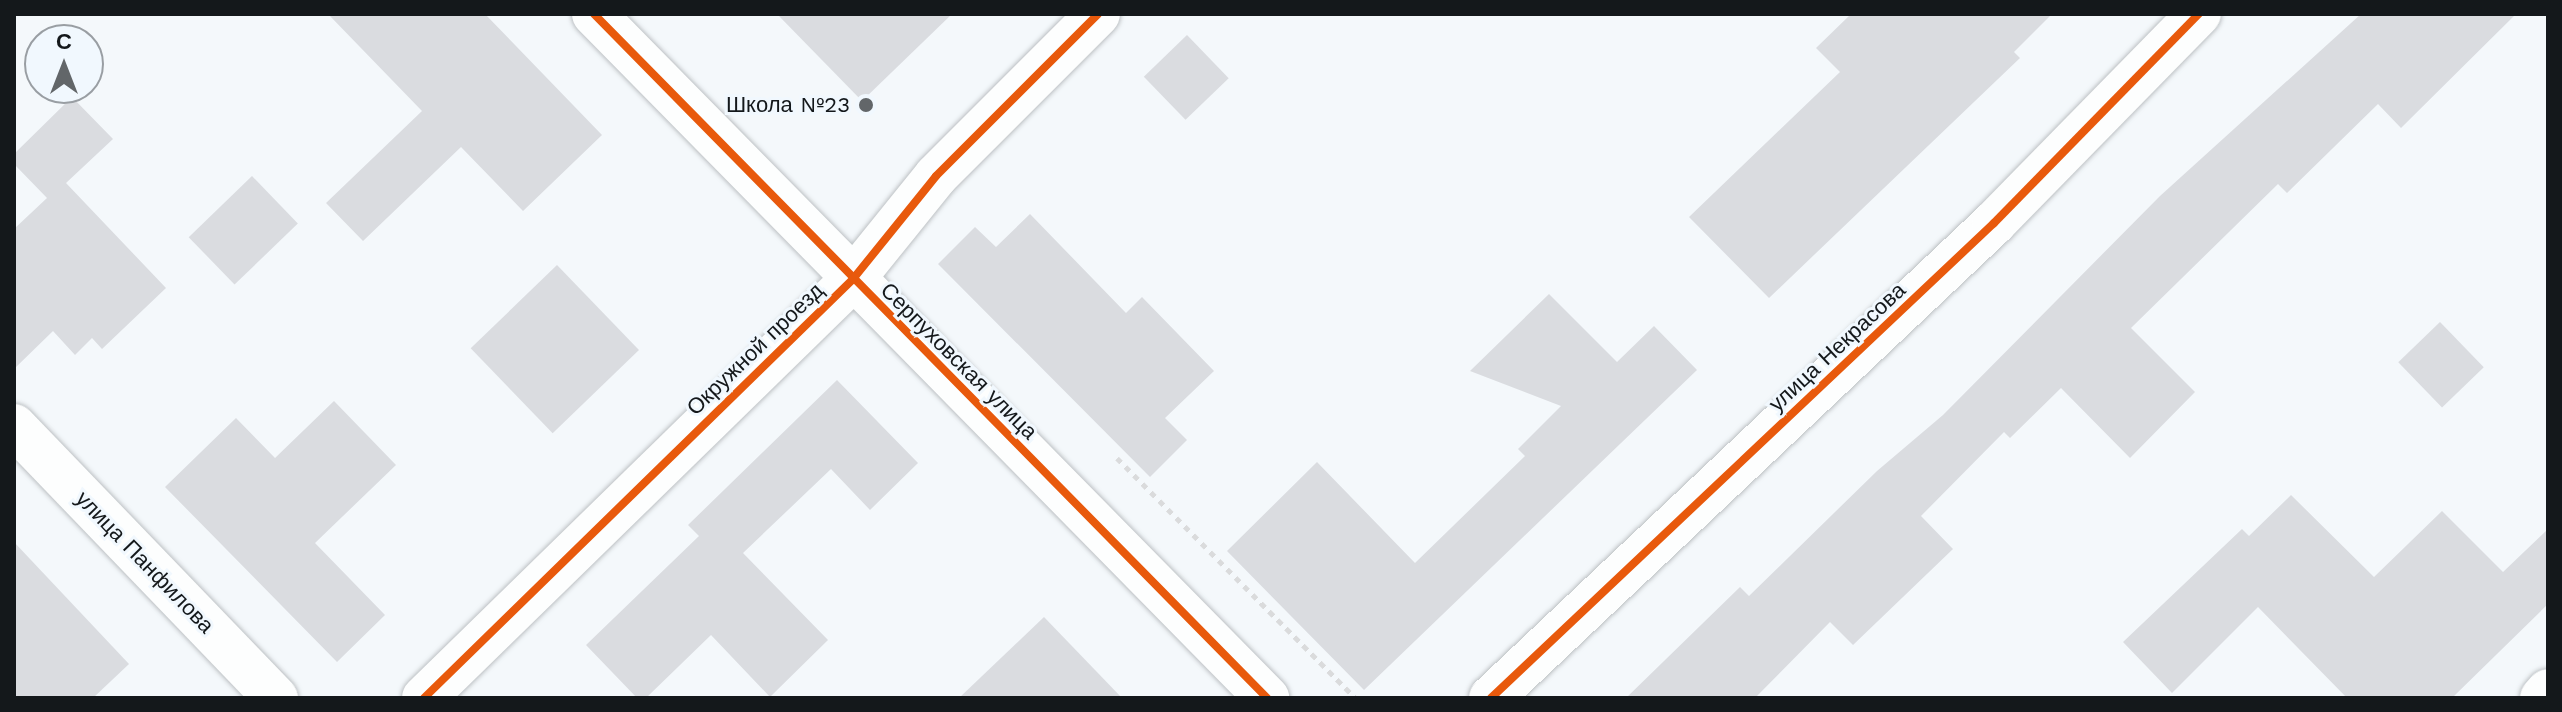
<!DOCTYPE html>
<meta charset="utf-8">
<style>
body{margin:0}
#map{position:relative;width:2562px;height:712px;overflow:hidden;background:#f4f8fb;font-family:"Work Sans",sans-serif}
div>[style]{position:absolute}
.building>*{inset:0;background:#dadce0;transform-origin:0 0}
.path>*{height:5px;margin-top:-2.5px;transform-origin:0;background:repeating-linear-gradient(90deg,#dadbdc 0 6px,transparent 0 12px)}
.roads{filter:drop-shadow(0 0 2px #bdc1c4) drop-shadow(0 0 2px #bdc1c4)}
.street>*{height:44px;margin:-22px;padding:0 22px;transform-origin:22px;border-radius:22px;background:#fdfefe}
.cycleway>*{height:8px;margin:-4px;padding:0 4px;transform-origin:4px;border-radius:4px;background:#e8590c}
.dots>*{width:22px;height:22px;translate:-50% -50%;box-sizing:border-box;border:4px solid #f1f8fe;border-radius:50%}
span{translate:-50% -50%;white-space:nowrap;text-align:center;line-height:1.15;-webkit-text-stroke:6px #f1f8fe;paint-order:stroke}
.poi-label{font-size:22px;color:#14181b}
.right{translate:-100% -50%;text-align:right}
.street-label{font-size:22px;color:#14181b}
.frame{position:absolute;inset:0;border:16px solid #14181b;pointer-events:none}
.north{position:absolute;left:24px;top:24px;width:80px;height:80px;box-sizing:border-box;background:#f1f8fe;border:2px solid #999ea3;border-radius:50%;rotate:0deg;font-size:22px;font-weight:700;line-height:32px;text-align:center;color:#14181b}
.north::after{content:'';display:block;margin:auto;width:28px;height:36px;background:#626669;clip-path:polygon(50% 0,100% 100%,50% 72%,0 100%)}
</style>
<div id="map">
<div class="building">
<div style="clip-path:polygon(328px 14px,485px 14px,602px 135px,523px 211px,461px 147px,363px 241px,326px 203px,422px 111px)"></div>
<div style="clip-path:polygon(777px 14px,952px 14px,862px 101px)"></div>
<div style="clip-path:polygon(1851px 14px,2052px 14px,2014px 52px,2020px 58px,1769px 298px,1689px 217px,1840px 72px,1816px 48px)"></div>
<div style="clip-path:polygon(2361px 14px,2516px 14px,2401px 128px,2378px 104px,2287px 193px,2278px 184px,2131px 328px,2195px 392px,2130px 458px,2061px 388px,2010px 438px,2004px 432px,1921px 516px,1953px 549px,1853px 645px,1830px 622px,1755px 698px,1626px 698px,1740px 587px,1749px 596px,1877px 471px,1943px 415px,2160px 196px)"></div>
<div style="left:1187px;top:35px;width:60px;height:60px;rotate:46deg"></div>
<div style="clip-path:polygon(72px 97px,113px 139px,66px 183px,166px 288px,102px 349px,92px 338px,75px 355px,53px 331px,14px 369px,14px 229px,47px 198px,14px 164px,14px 154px)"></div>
<div style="left:252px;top:176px;width:66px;height:88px;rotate:46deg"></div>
<div style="clip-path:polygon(1030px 214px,1126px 313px,1142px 297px,1214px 371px,1165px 418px,1187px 440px,1150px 477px,938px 264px,975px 227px,996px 247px)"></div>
<div style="left:557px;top:265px;width:118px;height:120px;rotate:46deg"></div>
<div style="clip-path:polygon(1549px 294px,1617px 362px,1654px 326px,1697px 370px,1364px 690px,1227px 551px,1317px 462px,1415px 563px,1525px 456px,1518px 449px,1561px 406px,1470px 371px)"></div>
<div style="left:2440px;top:322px;width:63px;height:58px;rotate:46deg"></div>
<div style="clip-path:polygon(837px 380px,918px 463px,870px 510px,831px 469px,743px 553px,828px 640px,770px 697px,711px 635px,646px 698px,637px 698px,586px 645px,699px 536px,688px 525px)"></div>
<div style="clip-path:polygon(334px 401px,396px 465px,315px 543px,385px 615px,337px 662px,165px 487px,236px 418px,275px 458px)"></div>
<div style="clip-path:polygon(2291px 495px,2374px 577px,2442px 511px,2503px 572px,2548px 529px,2548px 604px,2452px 698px,2347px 698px,2258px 607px,2172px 693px,2123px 642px,2242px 529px,2249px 536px)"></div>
<div style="clip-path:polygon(14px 542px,129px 664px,93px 698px,14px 698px)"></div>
<div style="clip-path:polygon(1044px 617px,1122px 698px,959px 698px)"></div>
</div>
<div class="path">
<div style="left:1117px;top:458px;width:338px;rotate:45.2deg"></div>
</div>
<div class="roads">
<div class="street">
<div style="left:594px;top:14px;width:960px;rotate:45.46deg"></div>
<div style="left:14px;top:426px;width:378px;rotate:46.1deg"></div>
<div style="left:424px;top:698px;width:600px;rotate:-44.32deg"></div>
<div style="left:853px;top:279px;width:132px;rotate:-51.1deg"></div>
<div style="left:936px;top:176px;width:229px;rotate:-45deg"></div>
<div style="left:1491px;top:698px;width:692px;rotate:-43.36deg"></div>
<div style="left:1994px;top:223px;width:293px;rotate:-45.6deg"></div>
<div style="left:2542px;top:698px;width:9px;rotate:-49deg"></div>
</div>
</div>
<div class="cycleway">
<div style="left:594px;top:14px;width:960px;rotate:45.46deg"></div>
<div style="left:424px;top:698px;width:600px;rotate:-44.32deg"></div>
<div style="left:853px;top:279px;width:132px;rotate:-51.1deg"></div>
<div style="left:936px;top:176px;width:229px;rotate:-45deg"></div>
<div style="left:1491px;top:698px;width:692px;rotate:-43.36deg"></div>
<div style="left:1994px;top:223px;width:293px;rotate:-45.6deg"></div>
</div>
<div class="dots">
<div style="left:866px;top:105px;background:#626669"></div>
</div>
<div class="poi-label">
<span class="right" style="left:850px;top:105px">Школа №23</span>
</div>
<div class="street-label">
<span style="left:1837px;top:347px;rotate:-43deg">улица Некрасова</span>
<span style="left:755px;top:349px;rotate:-44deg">Окружной проезд</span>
<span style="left:959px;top:361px;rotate:45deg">Серпуховская улица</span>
<span style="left:145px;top:562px;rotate:46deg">улица Панфилова</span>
</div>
<div class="frame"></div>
<div class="north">С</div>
</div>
